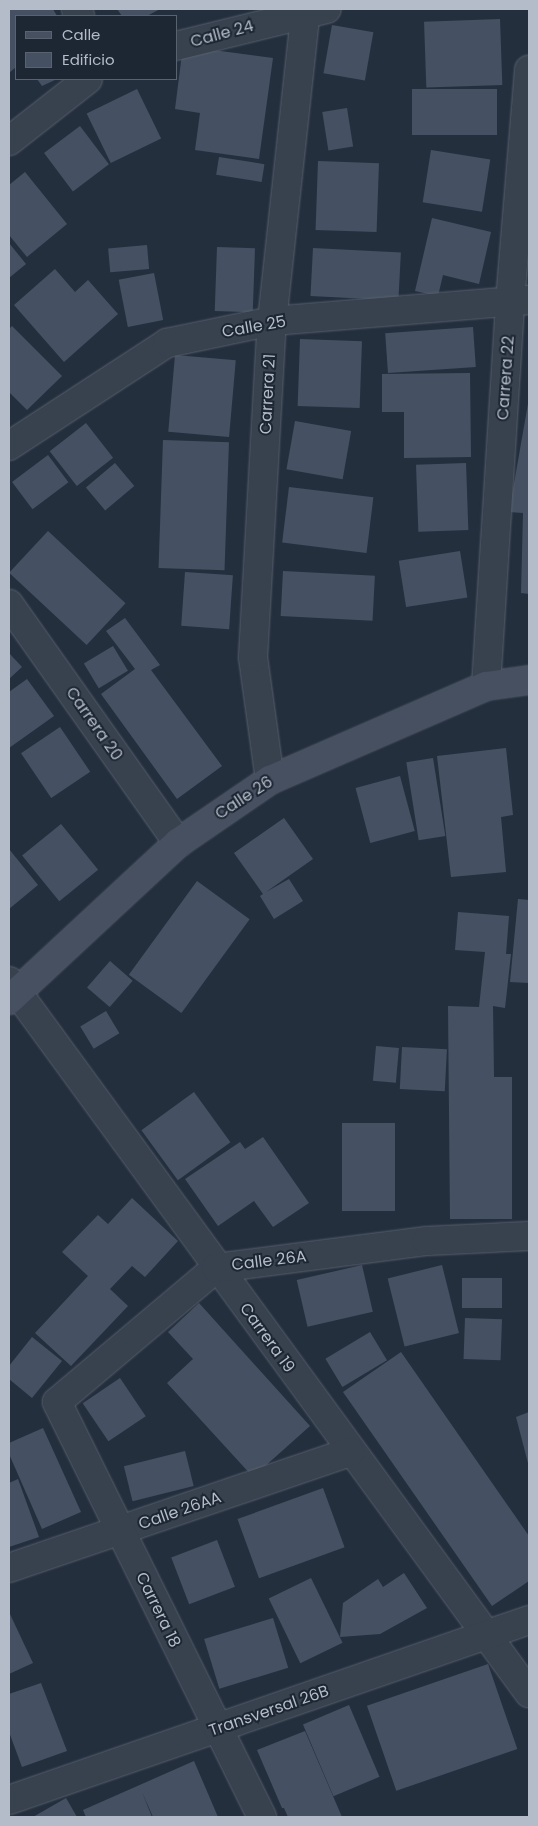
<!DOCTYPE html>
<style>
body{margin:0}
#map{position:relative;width:538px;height:1826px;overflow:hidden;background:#242f3e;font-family:Poppins,sans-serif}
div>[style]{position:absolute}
.building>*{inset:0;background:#455162;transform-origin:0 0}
.roads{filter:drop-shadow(0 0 1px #565f6c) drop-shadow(0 0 1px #565f6c)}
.minor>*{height:28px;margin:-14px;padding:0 14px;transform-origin:14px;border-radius:14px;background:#38414e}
.secondary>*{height:28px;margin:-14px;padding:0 14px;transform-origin:14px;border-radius:14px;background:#465061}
span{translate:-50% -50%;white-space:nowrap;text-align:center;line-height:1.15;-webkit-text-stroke:4px #1d2633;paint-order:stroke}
.street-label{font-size:16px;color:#b4bcc9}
.frame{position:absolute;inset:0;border:10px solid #b4bcc9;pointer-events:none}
.legend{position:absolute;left:15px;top:15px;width:162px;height:65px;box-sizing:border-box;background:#1d2633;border:1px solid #59626f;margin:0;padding:6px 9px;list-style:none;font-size:15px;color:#b4bcc9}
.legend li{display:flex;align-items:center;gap:10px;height:25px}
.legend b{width:25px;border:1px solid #59626f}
</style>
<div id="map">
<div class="building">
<div style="clip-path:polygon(9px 9px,53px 9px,57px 16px,16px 16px,16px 67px,9px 73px)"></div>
<div style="clip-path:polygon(117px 9px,160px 9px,147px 16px,122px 16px)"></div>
<div style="left:500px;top:19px;width:66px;height:76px;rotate:88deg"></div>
<div style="left:332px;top:25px;width:42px;height:49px;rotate:10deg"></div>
<div style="clip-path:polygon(183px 46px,273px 58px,259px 159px,195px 150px,200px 113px,175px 109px)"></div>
<div style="clip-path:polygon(37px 79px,57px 79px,42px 86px)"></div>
<div style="left:137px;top:89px;width:55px;height:56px;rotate:64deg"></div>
<div style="left:412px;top:89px;width:85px;height:46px"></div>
<div style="left:347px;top:108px;width:39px;height:25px;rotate:81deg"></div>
<div style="left:80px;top:126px;width:48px;height:45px;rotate:53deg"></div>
<div style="left:431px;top:150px;width:60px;height:53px;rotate:9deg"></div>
<div style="left:219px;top:157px;width:46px;height:18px;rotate:9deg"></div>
<div style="left:318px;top:161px;width:61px;height:69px;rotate:2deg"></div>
<div style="clip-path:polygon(25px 172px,67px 224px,27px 257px,9px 235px,9px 185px)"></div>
<div style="clip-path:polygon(432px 218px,491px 232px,479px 284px,443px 275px,438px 296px,415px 291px)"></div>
<div style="clip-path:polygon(9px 243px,26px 264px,9px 278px)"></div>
<div style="left:147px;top:245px;width:24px;height:39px;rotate:85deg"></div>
<div style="left:217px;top:247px;width:38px;height:64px;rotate:2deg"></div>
<div style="left:313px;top:248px;width:88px;height:48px;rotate:3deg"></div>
<div style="clip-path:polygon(55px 269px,75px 292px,88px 280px,118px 314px,64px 362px,14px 305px)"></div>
<div style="left:154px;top:273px;width:48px;height:36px;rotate:79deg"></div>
<div style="clip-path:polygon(12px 326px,62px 376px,27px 410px,9px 392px,9px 329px)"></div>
<div style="left:473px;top:327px;width:40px;height:88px;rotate:86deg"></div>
<div style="left:300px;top:339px;width:62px;height:67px;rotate:2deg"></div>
<div style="left:175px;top:355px;width:61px;height:77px;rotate:5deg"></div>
<div style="clip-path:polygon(470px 373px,471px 457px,404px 458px,404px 412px,382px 412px,382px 374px)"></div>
<div style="clip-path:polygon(529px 398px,529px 594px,521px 593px,523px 513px,509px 512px)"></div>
<div style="left:295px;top:421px;width:57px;height:49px;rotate:10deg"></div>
<div style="left:86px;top:423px;width:44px;height:46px;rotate:52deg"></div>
<div style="left:163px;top:440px;width:66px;height:128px;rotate:2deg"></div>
<div style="left:48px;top:455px;width:34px;height:45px;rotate:53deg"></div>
<div style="left:115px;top:463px;width:30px;height:38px;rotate:50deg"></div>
<div style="left:466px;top:463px;width:67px;height:50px;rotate:88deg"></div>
<div style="left:289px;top:487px;width:85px;height:56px;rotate:7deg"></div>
<div style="left:48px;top:531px;width:106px;height:57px;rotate:43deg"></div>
<div style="left:460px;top:551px;width:47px;height:62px;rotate:81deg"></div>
<div style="left:283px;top:571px;width:92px;height:45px;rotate:3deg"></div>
<div style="left:185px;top:572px;width:48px;height:54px;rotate:4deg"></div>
<div style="clip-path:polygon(125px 618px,160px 665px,151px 670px,222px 766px,177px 799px,101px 694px,135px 669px,106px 631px)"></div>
<div style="left:113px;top:646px;width:29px;height:34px;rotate:59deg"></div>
<div style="clip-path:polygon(9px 653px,22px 667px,9px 679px)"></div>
<div style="clip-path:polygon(27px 679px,54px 716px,9px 748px,9px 692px)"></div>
<div style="left:60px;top:727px;width:54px;height:47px;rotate:56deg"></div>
<div style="clip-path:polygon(506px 748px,513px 815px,501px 817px,506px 872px,451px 877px,437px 756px)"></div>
<div style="left:433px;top:758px;width:79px;height:27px;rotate:81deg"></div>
<div style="left:400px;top:776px;width:57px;height:46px;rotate:75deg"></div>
<div style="clip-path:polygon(284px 818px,313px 859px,266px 892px,289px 879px,303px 901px,274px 919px,260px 896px,263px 894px,234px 853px)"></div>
<div style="left:61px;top:824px;width:59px;height:50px;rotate:51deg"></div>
<div style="clip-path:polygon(9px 849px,38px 885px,9px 909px)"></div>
<div style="left:197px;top:881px;width:65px;height:116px;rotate:36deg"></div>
<div style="clip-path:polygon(518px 899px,529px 900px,529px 983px,510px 982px)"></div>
<div style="clip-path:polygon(458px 912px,509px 916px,506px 954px,511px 954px,505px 1008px,493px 1006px,494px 1077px,512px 1077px,512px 1219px,450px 1219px,448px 1006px,479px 1007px,485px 952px,455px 950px)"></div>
<div style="left:110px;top:961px;width:30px;height:35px;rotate:41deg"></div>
<div style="left:106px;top:1011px;width:26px;height:30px;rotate:59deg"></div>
<div style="left:376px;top:1046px;width:23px;height:35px;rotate:5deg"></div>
<div style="left:402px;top:1047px;width:45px;height:42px;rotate:3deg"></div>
<div style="left:194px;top:1092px;width:62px;height:65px;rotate:54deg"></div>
<div style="left:342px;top:1123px;width:53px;height:88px"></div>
<div style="clip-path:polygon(263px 1137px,309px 1203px,273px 1227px,254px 1201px,218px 1226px,185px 1179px,240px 1142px,245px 1149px)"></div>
<div style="clip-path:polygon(132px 1198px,178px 1241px,145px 1277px,132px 1266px,110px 1289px,128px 1306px,71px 1366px,35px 1333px,88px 1276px,62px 1252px,98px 1215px,108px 1224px)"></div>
<div style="left:362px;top:1265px;width:48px;height:67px;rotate:77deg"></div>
<div style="left:442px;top:1265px;width:70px;height:56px;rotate:76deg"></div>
<div style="left:502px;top:1278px;width:30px;height:40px;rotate:90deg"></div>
<div style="clip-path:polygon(199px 1303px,310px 1426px,253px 1477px,167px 1383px,193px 1359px,168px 1332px)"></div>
<div style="left:465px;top:1318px;width:37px;height:41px;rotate:2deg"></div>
<div style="left:370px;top:1332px;width:33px;height:52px;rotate:59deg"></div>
<div style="clip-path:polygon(32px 1337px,62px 1361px,32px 1398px,9px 1379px,9px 1366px)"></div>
<div style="clip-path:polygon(401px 1352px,529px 1536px,529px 1581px,492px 1606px,343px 1392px)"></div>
<div style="left:120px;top:1378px;width:46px;height:45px;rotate:56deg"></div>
<div style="clip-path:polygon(529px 1412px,529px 1467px,516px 1417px)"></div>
<div style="clip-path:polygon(43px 1428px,81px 1512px,42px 1529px,9px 1454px,9px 1443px)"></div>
<div style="left:185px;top:1451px;width:36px;height:63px;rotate:76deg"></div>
<div style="clip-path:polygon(18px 1479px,39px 1537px,9px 1547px,9px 1483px)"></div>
<div style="left:323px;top:1488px;width:63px;height:91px;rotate:70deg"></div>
<div style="left:217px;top:1540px;width:50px;height:49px;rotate:69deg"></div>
<div style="clip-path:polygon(404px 1573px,427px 1608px,380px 1634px,340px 1637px,343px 1603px,378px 1579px,383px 1587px)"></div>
<div style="left:311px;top:1578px;width:72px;height:47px;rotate:64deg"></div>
<div style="clip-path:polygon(9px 1612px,33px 1663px,9px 1674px)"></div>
<div style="left:273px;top:1618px;width:52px;height:72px;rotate:73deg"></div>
<div style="left:488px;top:1664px;width:90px;height:128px;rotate:71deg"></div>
<div style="clip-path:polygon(41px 1683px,67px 1751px,22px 1767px,9px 1732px,9px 1694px)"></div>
<div style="left:349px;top:1705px;width:78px;height:50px;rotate:67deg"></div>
<div style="clip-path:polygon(305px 1731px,342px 1817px,288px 1817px,284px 1808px,282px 1808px,257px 1750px)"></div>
<div style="clip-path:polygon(194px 1761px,218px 1817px,153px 1817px,142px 1792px,152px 1817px,86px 1817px,83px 1810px)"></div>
<div style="clip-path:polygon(66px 1798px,77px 1817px,33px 1817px)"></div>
</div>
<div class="roads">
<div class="minor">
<div style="left:76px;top:9px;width:8px;rotate:60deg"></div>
<div style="left:176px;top:46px;width:155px;rotate:-13.8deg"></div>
<div style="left:9px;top:141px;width:100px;rotate:-38.1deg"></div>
<div style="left:9px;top:446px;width:189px;rotate:-33.1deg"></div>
<div style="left:167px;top:343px;width:107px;rotate:-11.8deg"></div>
<div style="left:272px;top:321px;width:257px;rotate:-4.7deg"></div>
<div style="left:9px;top:604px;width:293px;rotate:54.7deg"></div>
<div style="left:486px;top:686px;width:385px;rotate:-86.4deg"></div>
<div style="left:510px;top:302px;width:233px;rotate:-85.3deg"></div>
<div style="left:270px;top:780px;width:124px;rotate:-97.9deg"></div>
<div style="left:253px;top:657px;width:337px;rotate:-86.8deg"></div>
<div style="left:272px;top:321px;width:314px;rotate:-83.8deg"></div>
<div style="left:9px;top:981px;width:882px;rotate:53.86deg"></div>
<div style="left:9px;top:1568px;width:360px;rotate:-18.8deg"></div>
<div style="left:9px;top:1800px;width:550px;rotate:-19.09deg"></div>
<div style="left:262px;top:1817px;width:463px;rotate:-116.3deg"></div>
<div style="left:57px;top:1402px;width:208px;rotate:-40.1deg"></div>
<div style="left:216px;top:1268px;width:213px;rotate:-7.3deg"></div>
<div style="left:427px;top:1241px;width:102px;rotate:-2.8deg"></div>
</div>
<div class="secondary">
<div style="left:9px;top:1000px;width:231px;rotate:-42.9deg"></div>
<div style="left:178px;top:843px;width:112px;rotate:-34.4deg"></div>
<div style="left:270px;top:780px;width:236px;rotate:-23.5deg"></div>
<div style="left:486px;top:686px;width:43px;rotate:-7.9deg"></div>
</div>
</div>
<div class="street-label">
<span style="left:222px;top:34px;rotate:-15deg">Calle 24</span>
<span style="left:254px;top:327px;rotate:-10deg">Calle 25</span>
<span style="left:506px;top:378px;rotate:-86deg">Carrera 22</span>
<span style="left:268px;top:394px;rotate:-87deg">Carrera 21</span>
<span style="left:94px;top:724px;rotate:55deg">Carrera 20</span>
<span style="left:244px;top:798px;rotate:-33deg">Calle 26</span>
<span style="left:269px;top:1261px;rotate:-7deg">Calle 26A</span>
<span style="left:267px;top:1338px;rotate:54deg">Carrera 19</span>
<span style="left:180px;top:1511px;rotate:-19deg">Calle 26AA</span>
<span style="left:158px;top:1610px;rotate:64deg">Carrera 18</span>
<span style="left:269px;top:1711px;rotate:-19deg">Transversal 26B</span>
</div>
<div class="frame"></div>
<ul class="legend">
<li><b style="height:6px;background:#465061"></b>Calle</li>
<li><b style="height:14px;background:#455162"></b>Edificio</li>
</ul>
</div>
